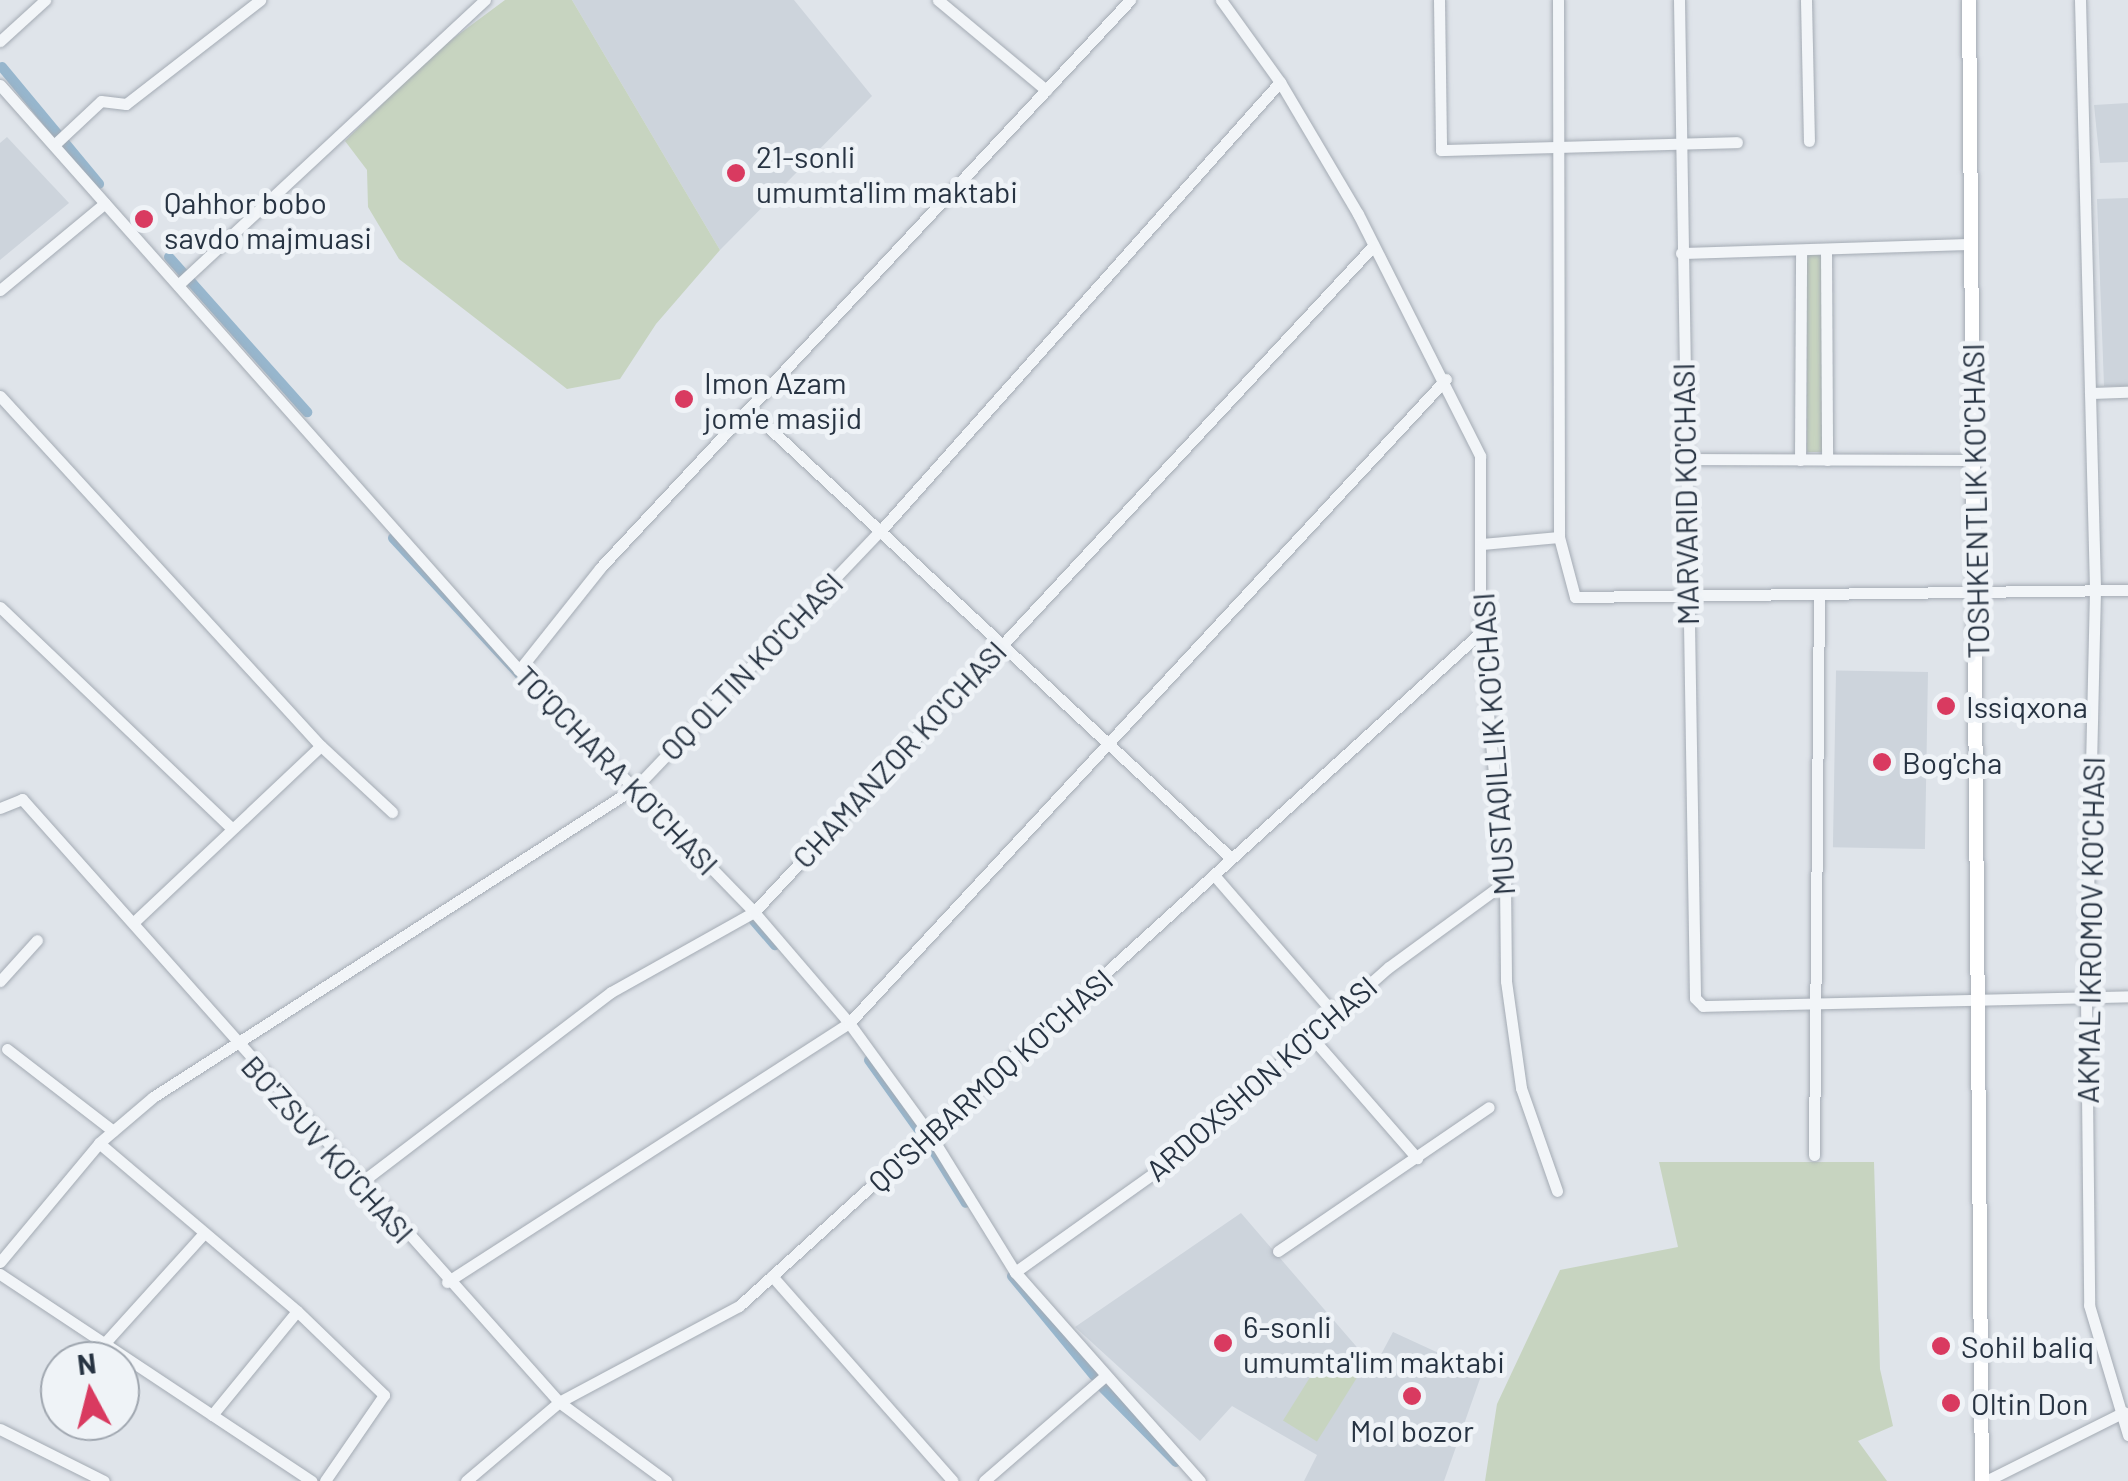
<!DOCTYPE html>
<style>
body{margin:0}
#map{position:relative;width:2128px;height:1481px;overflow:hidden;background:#dfe4ea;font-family:Barlow,sans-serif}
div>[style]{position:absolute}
.built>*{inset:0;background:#cdd4dc;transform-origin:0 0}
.green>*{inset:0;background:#c7d4c0;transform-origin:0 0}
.canal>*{height:10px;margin:-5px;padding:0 5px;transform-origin:5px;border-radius:5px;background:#97b6cd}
.roads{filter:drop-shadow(0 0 2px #a4abb4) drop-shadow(0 0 2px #a4abb4)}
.minor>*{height:11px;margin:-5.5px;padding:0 5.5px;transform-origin:5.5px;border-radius:5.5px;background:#f2f5f8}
.major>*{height:14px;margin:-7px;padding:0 7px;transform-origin:7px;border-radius:7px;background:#fff}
.dots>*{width:28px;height:28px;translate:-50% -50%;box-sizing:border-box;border:5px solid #eff3f7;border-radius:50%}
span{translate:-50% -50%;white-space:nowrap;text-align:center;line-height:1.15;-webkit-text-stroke:10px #eff3f7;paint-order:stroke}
.poi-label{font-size:30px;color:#273342}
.left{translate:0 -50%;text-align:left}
.street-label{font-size:30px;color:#273342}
.north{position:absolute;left:40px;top:1341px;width:100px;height:100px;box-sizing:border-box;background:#eff3f7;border:2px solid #9fa6af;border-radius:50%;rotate:353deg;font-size:28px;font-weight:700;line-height:40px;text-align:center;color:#273342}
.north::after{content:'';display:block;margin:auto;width:35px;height:45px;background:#d93a60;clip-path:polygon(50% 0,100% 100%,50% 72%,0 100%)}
</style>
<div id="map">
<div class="built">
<div style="clip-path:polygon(572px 0,794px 0,872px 96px,720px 250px)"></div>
<div style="clip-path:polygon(2128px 103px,2128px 162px,2100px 163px,2094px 105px)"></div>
<div style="clip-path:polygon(7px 137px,69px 203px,0 260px,0 143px)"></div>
<div style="clip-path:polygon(2128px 198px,2128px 386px,2104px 386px,2097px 199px)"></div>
<div style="left:1928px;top:672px;width:177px;height:92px;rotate:91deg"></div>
<div style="clip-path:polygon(1241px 1213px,1368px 1360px,1377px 1362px,1393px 1332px,1482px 1373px,1444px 1481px,1304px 1481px,1317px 1455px,1232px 1406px,1200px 1441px,1075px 1327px)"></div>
</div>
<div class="green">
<div style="clip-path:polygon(505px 0,572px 0,720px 250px,656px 324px,620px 379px,567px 389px,399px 259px,368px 207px,367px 170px,345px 141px,435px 52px)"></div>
<div style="left:1807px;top:255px;width:15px;height:197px"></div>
<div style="clip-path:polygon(1659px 1162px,1874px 1162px,1880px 1369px,1893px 1426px,1858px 1441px,1887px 1481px,1485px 1481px,1497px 1404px,1560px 1270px,1678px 1247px)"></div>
<div style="left:1327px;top:1350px;width:40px;height:83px;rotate:32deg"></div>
</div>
<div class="canal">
<div style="left:2px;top:67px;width:152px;rotate:50.3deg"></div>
<div style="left:169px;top:257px;width:208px;rotate:48.3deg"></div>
<div style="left:393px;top:538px;width:278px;rotate:47.2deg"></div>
<div style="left:754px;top:921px;width:32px;rotate:49deg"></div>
<div style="left:869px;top:1060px;width:90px;rotate:54.5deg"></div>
<div style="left:930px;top:1145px;width:68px;rotate:58.2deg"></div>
<div style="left:1012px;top:1276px;width:129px;rotate:50.6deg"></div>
<div style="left:1103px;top:1388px;width:104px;rotate:45.4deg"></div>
</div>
<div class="roads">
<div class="minor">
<div style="left:938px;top:0;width:141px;rotate:39.8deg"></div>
<div style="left:1221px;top:0;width:101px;rotate:54.3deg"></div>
<div style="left:1280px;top:82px;width:153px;rotate:59.4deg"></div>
<div style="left:1358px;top:214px;width:271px;rotate:63.2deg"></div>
<div style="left:1480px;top:456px;width:177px;rotate:90deg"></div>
<div style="left:1480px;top:633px;width:250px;rotate:84.3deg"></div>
<div style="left:1505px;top:882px;width:99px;rotate:89.4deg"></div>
<div style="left:1506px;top:981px;width:108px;rotate:82deg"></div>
<div style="left:1521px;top:1088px;width:109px;rotate:70.7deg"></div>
<div style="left:1439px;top:0;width:150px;rotate:89.2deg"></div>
<div style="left:1441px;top:150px;width:296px;rotate:-1.5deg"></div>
<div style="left:1558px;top:0;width:537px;rotate:89.89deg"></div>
<div style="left:1559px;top:537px;width:62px;rotate:75.1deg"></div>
<div style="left:1575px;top:597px;width:553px;rotate:-0.73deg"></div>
<div style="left:1679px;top:0;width:998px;rotate:89.08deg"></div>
<div style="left:1695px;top:998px;width:11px;rotate:45deg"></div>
<div style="left:1703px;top:1006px;width:425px;rotate:-1.3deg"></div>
<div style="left:1806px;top:0;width:141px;rotate:88.8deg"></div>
<div style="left:2080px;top:0;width:590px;rotate:88.54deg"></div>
<div style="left:2095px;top:590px;width:407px;rotate:91.3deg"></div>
<div style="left:2086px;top:997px;width:308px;rotate:89.4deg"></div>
<div style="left:2089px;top:1305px;width:136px;rotate:73.3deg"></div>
<div style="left:0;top:41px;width:61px;rotate:-42.3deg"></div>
<div style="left:0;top:85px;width:782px;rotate:48.42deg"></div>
<div style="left:519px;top:670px;width:337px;rotate:45.8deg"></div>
<div style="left:754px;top:912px;width:146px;rotate:49.4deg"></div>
<div style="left:849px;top:1023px;width:140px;rotate:54deg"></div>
<div style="left:931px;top:1136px;width:160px;rotate:58.3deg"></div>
<div style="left:1015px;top:1272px;width:279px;rotate:48.5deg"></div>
<div style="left:54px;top:145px;width:64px;rotate:-43.1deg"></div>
<div style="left:101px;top:101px;width:25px;rotate:7deg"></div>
<div style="left:126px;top:104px;width:170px;rotate:-37.8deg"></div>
<div style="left:1826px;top:249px;width:211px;rotate:89.7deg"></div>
<div style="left:1681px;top:253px;width:289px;rotate:-1.8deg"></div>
<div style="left:178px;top:285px;width:419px;rotate:-42.9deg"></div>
<div style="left:0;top:290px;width:136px;rotate:-39.6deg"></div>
<div style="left:2090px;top:393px;width:38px;rotate:-2deg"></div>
<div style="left:0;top:396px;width:475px;rotate:47.5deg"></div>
<div style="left:321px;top:746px;width:97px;rotate:42.9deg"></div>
<div style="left:751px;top:411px;width:656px;rotate:42.96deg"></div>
<div style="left:1683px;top:459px;width:290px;rotate:0.2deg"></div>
<div style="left:1800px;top:460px;width:210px;rotate:-89.7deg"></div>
<div style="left:1482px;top:544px;width:77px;rotate:-5.2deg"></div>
<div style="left:0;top:607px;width:320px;rotate:43.7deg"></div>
<div style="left:519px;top:670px;width:130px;rotate:-51.5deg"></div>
<div style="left:600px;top:568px;width:777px;rotate:-46.98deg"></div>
<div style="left:0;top:808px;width:24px;rotate:-22deg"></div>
<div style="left:22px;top:799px;width:807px;rotate:48.31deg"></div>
<div style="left:559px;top:1402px;width:133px;rotate:36.4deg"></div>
<div style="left:1214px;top:875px;width:186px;rotate:49.1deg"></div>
<div style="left:135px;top:921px;width:255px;rotate:-43.3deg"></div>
<div style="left:0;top:981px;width:55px;rotate:-47.9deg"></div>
<div style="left:1314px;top:1040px;width:157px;rotate:48.9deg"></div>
<div style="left:7px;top:1049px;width:134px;rotate:37.7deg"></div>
<div style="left:99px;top:1143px;width:260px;rotate:40.3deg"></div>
<div style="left:297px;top:1311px;width:121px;rotate:44deg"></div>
<div style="left:384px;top:1395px;width:104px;rotate:124.5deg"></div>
<div style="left:1814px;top:1155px;width:558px;rotate:-89.49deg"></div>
<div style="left:359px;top:1184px;width:317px;rotate:-37.3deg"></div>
<div style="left:611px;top:992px;width:164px;rotate:-29.2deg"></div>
<div style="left:754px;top:912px;width:909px;rotate:-47.09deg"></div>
<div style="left:1278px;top:1251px;width:255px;rotate:-34.3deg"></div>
<div style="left:0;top:1262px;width:155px;rotate:-50.2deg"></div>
<div style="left:99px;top:1143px;width:71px;rotate:-40.4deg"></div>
<div style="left:153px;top:1097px;width:574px;rotate:-32.69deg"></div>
<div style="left:636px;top:787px;width:358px;rotate:-46.4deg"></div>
<div style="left:883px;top:528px;width:597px;rotate:-48.33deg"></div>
<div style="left:1015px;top:1272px;width:184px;rotate:-35.5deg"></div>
<div style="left:1165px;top:1165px;width:299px;rotate:-41.5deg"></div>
<div style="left:1389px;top:967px;width:144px;rotate:-36.2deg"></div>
<div style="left:0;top:1274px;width:374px;rotate:33.6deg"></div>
<div style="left:772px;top:1276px;width:273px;rotate:48.6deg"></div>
<div style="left:447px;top:1282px;width:478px;rotate:-32.8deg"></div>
<div style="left:849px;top:1023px;width:878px;rotate:-47.17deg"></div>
<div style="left:102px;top:1346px;width:152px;rotate:-47.9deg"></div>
<div style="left:212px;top:1415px;width:134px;rotate:-50.7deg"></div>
<div style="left:0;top:1429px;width:116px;rotate:26.6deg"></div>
<div style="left:466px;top:1481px;width:122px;rotate:-40.3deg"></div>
<div style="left:559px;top:1402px;width:204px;rotate:-28.1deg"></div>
<div style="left:739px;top:1306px;width:1001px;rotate:-42.25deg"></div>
<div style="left:984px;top:1481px;width:157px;rotate:-40.9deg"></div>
<div style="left:1986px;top:1481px;width:154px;rotate:-26.6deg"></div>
</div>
<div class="major">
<div style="left:1969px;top:0;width:1481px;rotate:89.5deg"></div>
</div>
</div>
<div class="dots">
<div style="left:736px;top:173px;background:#d93a60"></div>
<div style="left:144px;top:219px;background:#d93a60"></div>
<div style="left:684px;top:399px;background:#d93a60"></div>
<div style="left:1946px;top:706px;background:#d93a60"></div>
<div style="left:1882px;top:762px;background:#d93a60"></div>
<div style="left:1223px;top:1343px;background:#d93a60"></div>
<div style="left:1941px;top:1346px;background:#d93a60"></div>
<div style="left:1412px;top:1396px;background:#d93a60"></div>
<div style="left:1951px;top:1403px;background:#d93a60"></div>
</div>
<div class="poi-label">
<span class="left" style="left:756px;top:173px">21-sonli<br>umumta'lim maktabi</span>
<span class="left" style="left:164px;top:219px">Qahhor bobo<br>savdo majmuasi</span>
<span class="left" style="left:704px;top:399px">Imon Azam<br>jom'e masjid</span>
<span class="left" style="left:1966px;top:706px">Issiqxona</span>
<span class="left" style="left:1902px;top:762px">Bog'cha</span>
<span class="left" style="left:1243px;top:1343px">6-sonli<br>umumta'lim maktabi</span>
<span class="left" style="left:1961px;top:1346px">Sohil baliq</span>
<span class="left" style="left:1971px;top:1403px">Oltin Don</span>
<span style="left:1412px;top:1430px">Mol bozor</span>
</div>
<div class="street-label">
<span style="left:1685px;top:494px;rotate:-91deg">MARVARID KO'CHASI</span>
<span style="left:1975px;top:501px;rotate:-91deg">TOSHKENTLIK KO'CHASI</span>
<span style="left:751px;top:666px;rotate:-46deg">OQ OLTIN KO'CHASI</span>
<span style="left:1493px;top:744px;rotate:-94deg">MUSTAQILLIK KO'CHASI</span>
<span style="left:899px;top:754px;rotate:-47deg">CHAMANZOR KO'CHASI</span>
<span style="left:617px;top:770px;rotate:46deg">TO'QCHARA KO'CHASI</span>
<span style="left:2090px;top:930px;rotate:-89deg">AKMAL IKROMOV KO'CHASI</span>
<span style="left:1261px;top:1078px;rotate:-41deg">ARDOXSHON KO'CHASI</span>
<span style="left:990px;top:1080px;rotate:-42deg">QO'SHBARMOQ KO'CHASI</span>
<span style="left:328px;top:1149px;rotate:48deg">BO'ZSUV KO'CHASI</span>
</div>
<div class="north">N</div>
</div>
